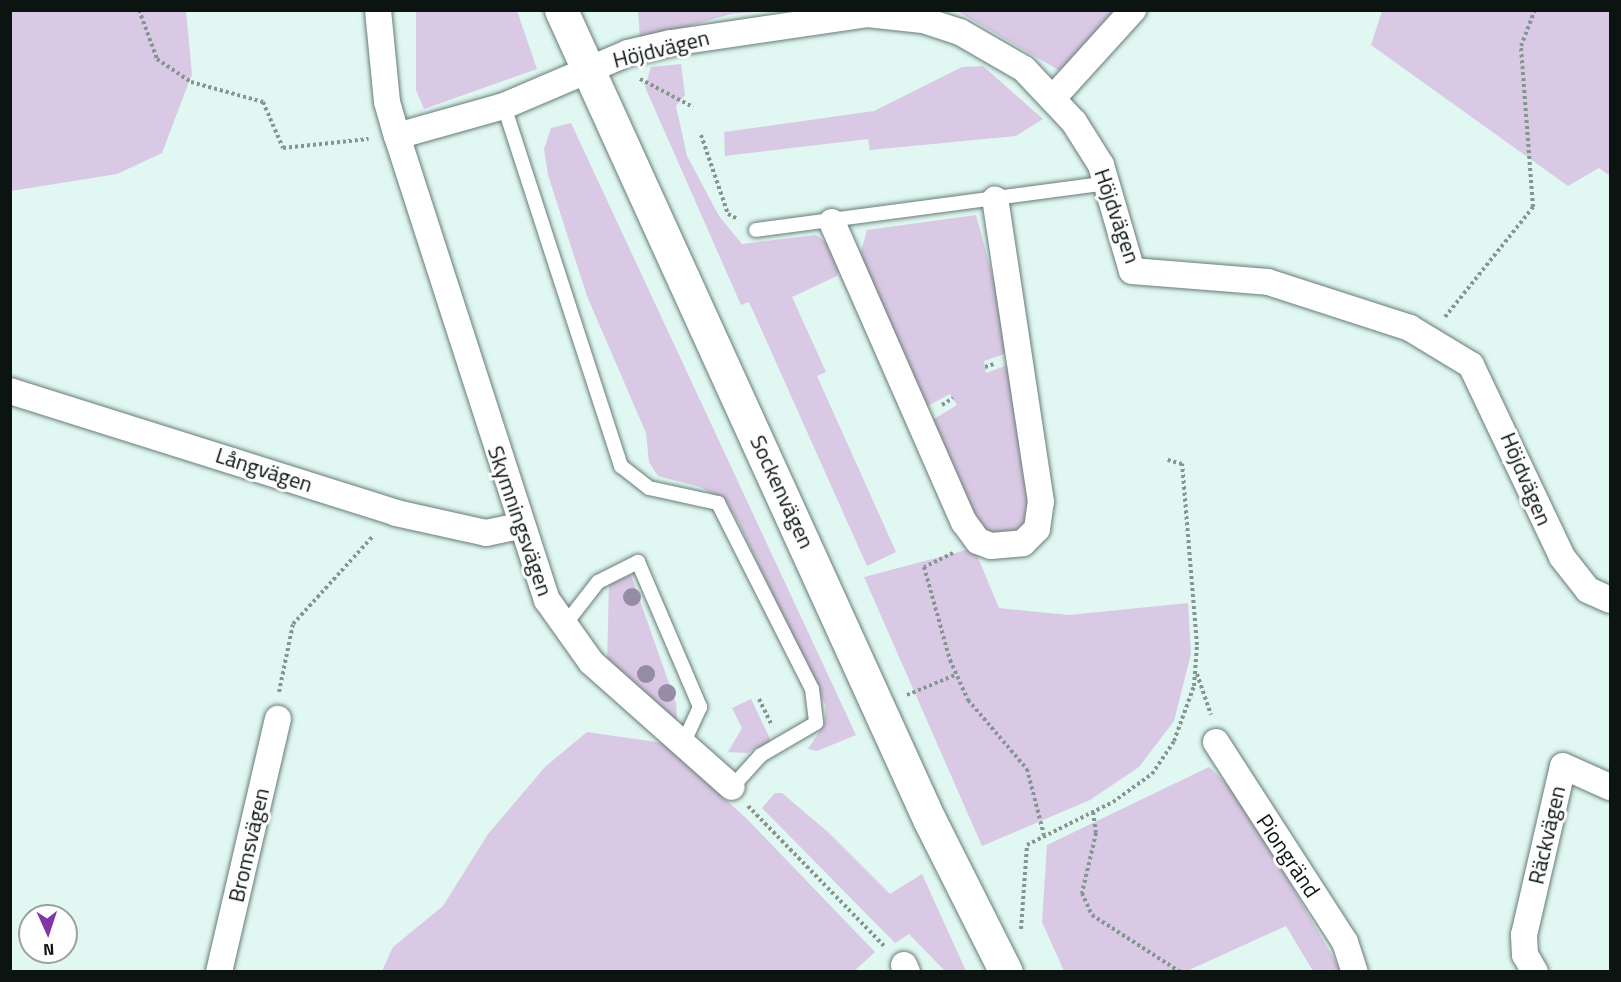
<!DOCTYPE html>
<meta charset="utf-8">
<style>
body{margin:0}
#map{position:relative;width:1621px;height:982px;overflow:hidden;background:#e0f7f2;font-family:"Titillium Web",sans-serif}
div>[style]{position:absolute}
.green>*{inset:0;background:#dac9e4}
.path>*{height:4px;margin-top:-2px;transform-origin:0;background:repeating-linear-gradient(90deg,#859591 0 3px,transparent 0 6px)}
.roads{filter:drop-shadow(0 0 2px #687c78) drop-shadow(0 0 2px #687c78)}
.service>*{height:14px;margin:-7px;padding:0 7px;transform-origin:7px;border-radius:7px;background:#fff}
.minor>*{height:26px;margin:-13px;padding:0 13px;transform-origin:13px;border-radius:13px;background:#fff}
.tertiary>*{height:33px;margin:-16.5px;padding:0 16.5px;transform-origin:16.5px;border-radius:16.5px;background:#fff}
.trees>*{width:18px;height:18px;margin:-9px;border-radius:50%;background:#948da5}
span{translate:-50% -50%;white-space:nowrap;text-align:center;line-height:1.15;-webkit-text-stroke:6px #fefefe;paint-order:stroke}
.street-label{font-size:22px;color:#0c1412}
.frame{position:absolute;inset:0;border:12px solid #0c1412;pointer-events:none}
.north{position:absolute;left:18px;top:904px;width:60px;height:60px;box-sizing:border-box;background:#fefefe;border:2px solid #9da0a0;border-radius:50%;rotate:177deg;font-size:16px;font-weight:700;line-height:24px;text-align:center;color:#0c1412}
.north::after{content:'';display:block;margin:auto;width:21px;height:27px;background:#8335a6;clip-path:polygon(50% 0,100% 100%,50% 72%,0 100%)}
</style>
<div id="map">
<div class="green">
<div style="clip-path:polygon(10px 11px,186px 11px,192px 74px,162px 153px,117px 174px,11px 191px)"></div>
<div style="clip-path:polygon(416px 11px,517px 11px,537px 69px,424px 109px,416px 90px)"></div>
<div style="clip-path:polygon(638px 11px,638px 10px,768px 11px,731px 14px,640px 40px)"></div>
<div style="clip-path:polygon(957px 11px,1113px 11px,1062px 72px)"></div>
<div style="clip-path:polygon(1382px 11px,1610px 11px,1610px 176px,1599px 168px,1568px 186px,1371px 45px)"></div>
<div style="clip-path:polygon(681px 64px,685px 95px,676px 106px,687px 156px,719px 216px,742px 244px,816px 235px,828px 244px,839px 269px,837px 276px,792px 297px,826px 372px,817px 376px,896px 552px,867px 566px,749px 302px,741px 305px,645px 87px,651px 67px)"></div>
<div style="clip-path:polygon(983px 66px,1043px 119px,1016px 136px,870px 150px,868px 139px,725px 156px,724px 132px,874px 111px,962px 67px)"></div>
<div style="clip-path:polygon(571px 123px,856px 735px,817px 751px,808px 749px,824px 724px,826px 706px,739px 524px,726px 501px,700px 487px,658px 476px,649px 462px,646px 433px,587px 296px,548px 175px,544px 149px,551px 128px)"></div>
<div style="clip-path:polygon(976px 215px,1013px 351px,984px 361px,986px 373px,1013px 363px,1037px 508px,1022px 532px,985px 535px,926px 424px,957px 405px,950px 394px,918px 411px,859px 259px,867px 230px)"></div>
<div style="clip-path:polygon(974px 548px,999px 608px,1069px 615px,1188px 603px,1191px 654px,1174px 721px,1139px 767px,1090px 800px,982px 846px,864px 577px)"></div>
<div style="clip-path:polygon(631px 575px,676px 703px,677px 719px,670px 721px,607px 665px,609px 583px)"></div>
<div style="clip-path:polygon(751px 699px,771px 741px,747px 753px,728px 752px,742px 728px,732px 708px)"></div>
<div style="clip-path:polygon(587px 732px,663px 743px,747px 819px,875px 952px,853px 972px,382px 971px,393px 947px,443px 906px,488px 834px,545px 767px)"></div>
<div style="clip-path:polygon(1209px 767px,1240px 797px,1341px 971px,1313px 971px,1286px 926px,1187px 971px,1064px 971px,1042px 922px,1047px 845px)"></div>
<div style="clip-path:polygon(775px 793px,782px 793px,829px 833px,890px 894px,922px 874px,966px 971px,945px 971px,909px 934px,895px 943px,762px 808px)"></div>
</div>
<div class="path">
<div style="left:139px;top:10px;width:52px;rotate:69.8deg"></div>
<div style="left:157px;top:59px;width:41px;rotate:34.1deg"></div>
<div style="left:191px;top:82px;width:75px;rotate:15.5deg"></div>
<div style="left:263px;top:102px;width:50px;rotate:66.5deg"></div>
<div style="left:283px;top:148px;width:86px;rotate:-6deg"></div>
<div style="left:640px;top:79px;width:60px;rotate:27.8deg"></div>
<div style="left:701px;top:135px;width:83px;rotate:71.1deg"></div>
<div style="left:728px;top:214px;width:11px;rotate:27deg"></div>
<div style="left:1445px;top:317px;width:141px;rotate:-51.3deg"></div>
<div style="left:1533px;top:207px;width:161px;rotate:-94.3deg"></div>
<div style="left:1521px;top:46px;width:39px;rotate:-69deg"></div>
<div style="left:985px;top:367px;width:9px;rotate:-18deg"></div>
<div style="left:942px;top:405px;width:13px;rotate:-32deg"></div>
<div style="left:953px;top:553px;width:32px;rotate:154deg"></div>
<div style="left:924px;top:567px;width:97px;rotate:74.4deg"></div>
<div style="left:950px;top:660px;width:44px;rotate:65.8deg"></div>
<div style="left:968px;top:700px;width:91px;rotate:49.5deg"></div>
<div style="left:1027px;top:769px;width:68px;rotate:75.6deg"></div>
<div style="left:1197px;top:674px;width:43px;rotate:71.1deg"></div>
<div style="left:279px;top:692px;width:69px;rotate:-78.4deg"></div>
<div style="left:293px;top:624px;width:120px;rotate:-47.7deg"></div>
<div style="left:907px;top:695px;width:52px;rotate:-22.6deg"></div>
<div style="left:759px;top:699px;width:30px;rotate:64deg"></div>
<div style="left:748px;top:806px;width:197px;rotate:45.8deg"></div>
<div style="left:1093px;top:812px;width:21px;rotate:82deg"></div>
<div style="left:1096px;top:833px;width:62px;rotate:103.1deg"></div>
<div style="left:1082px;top:893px;width:24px;rotate:66deg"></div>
<div style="left:1092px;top:915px;width:105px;rotate:32.9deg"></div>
<div style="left:1021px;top:929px;width:84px;rotate:-85.9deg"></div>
<div style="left:1027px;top:845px;width:96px;rotate:-26.6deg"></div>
<div style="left:1113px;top:802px;width:48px;rotate:-35.7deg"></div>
<div style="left:1152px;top:774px;width:40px;rotate:-56deg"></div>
<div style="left:1174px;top:741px;width:59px;rotate:-70deg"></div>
<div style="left:1194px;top:686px;width:41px;rotate:-85.8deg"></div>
<div style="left:1197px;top:645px;width:182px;rotate:-94.7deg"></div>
<div style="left:1182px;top:464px;width:15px;rotate:-164deg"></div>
</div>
<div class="roads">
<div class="service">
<div style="left:504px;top:106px;width:379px;rotate:72deg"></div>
<div style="left:621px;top:466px;width:36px;rotate:38deg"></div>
<div style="left:649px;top:488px;width:71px;rotate:12.3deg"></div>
<div style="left:718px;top:503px;width:208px;rotate:63.2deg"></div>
<div style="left:812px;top:689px;width:34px;rotate:83deg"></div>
<div style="left:816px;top:723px;width:64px;rotate:149.8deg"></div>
<div style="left:761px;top:755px;width:43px;rotate:132.2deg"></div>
<div style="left:756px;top:230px;width:355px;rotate:-7.6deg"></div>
<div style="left:563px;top:627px;width:57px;rotate:-52.1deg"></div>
<div style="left:598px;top:582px;width:45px;rotate:-26.6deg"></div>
<div style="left:638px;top:562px;width:158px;rotate:66.8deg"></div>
<div style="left:700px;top:707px;width:41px;rotate:114.7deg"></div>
</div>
<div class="minor">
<div style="left:378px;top:10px;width:92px;rotate:84.4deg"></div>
<div style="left:387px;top:102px;width:35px;rotate:74deg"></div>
<div style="left:397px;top:136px;width:488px;rotate:72.1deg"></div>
<div style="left:547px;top:600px;width:76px;rotate:54.6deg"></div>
<div style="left:591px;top:662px;width:188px;rotate:41.6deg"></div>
<div style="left:1054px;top:97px;width:118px;rotate:-47.8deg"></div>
<div style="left:397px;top:136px;width:111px;rotate:-15.7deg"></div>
<div style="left:504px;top:106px;width:135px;rotate:-23.1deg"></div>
<div style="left:628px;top:53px;width:44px;rotate:-13.1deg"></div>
<div style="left:671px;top:43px;width:198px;rotate:-8.4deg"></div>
<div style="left:867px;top:14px;width:56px;rotate:6.1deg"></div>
<div style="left:923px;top:20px;width:39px;rotate:18deg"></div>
<div style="left:960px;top:32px;width:74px;rotate:30deg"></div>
<div style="left:1024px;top:69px;width:73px;rotate:46.7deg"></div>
<div style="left:1074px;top:122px;width:51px;rotate:57.9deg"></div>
<div style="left:1101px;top:165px;width:110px;rotate:73.7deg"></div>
<div style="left:1132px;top:271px;width:136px;rotate:4.6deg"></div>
<div style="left:1268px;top:282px;width:149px;rotate:17.9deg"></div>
<div style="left:1410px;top:328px;width:71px;rotate:31.2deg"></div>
<div style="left:1471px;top:365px;width:212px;rotate:64.6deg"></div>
<div style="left:1562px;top:557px;width:42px;rotate:51.8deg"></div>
<div style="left:1588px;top:590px;width:24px;rotate:24deg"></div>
<div style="left:832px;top:222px;width:328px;rotate:66.3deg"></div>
<div style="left:964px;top:522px;width:24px;rotate:54deg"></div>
<div style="left:978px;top:541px;width:14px;rotate:21deg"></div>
<div style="left:991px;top:546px;width:32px;rotate:-5deg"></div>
<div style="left:1023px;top:543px;width:20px;rotate:-45deg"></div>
<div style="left:1037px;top:529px;width:27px;rotate:-82deg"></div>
<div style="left:1041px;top:502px;width:306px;rotate:-98.6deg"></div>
<div style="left:10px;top:391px;width:405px;rotate:17.5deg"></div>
<div style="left:396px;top:513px;width:92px;rotate:12.5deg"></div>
<div style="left:486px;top:533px;width:34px;rotate:-12deg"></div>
<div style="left:1216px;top:742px;width:238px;rotate:57.2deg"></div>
<div style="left:1345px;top:942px;width:32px;rotate:72deg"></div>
<div style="left:904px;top:965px;width:8px;rotate:67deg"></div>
<div style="left:219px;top:972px;width:260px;rotate:-76.9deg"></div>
<div style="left:1535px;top:972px;width:20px;rotate:-120deg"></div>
<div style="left:1525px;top:955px;width:20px;rotate:-93deg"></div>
<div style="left:1524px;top:935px;width:173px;rotate:-77deg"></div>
<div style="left:1563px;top:766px;width:51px;rotate:24.1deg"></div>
</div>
<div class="tertiary">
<div style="left:561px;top:10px;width:889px;rotate:65.54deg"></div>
<div style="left:929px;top:819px;width:171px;rotate:63.3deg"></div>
</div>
</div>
<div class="trees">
<div style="left:632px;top:597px"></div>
<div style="left:646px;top:674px"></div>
<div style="left:667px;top:693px"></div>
</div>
<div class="street-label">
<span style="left:661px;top:49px;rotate:-14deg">Höjdvägen</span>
<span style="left:1117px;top:216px;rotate:71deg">Höjdvägen</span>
<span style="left:264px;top:470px;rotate:18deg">Långvägen</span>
<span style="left:1526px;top:479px;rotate:67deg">Höjdvägen</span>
<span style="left:782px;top:492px;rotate:65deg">Sockenvägen</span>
<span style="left:520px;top:521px;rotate:71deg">Skymningsvägen</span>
<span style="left:1547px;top:835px;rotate:-77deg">Räckvägen</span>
<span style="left:249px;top:845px;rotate:-77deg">Bromsvägen</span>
<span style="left:1288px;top:856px;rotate:56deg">Piongränd</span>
</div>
<div class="frame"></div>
<div class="north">N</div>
</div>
